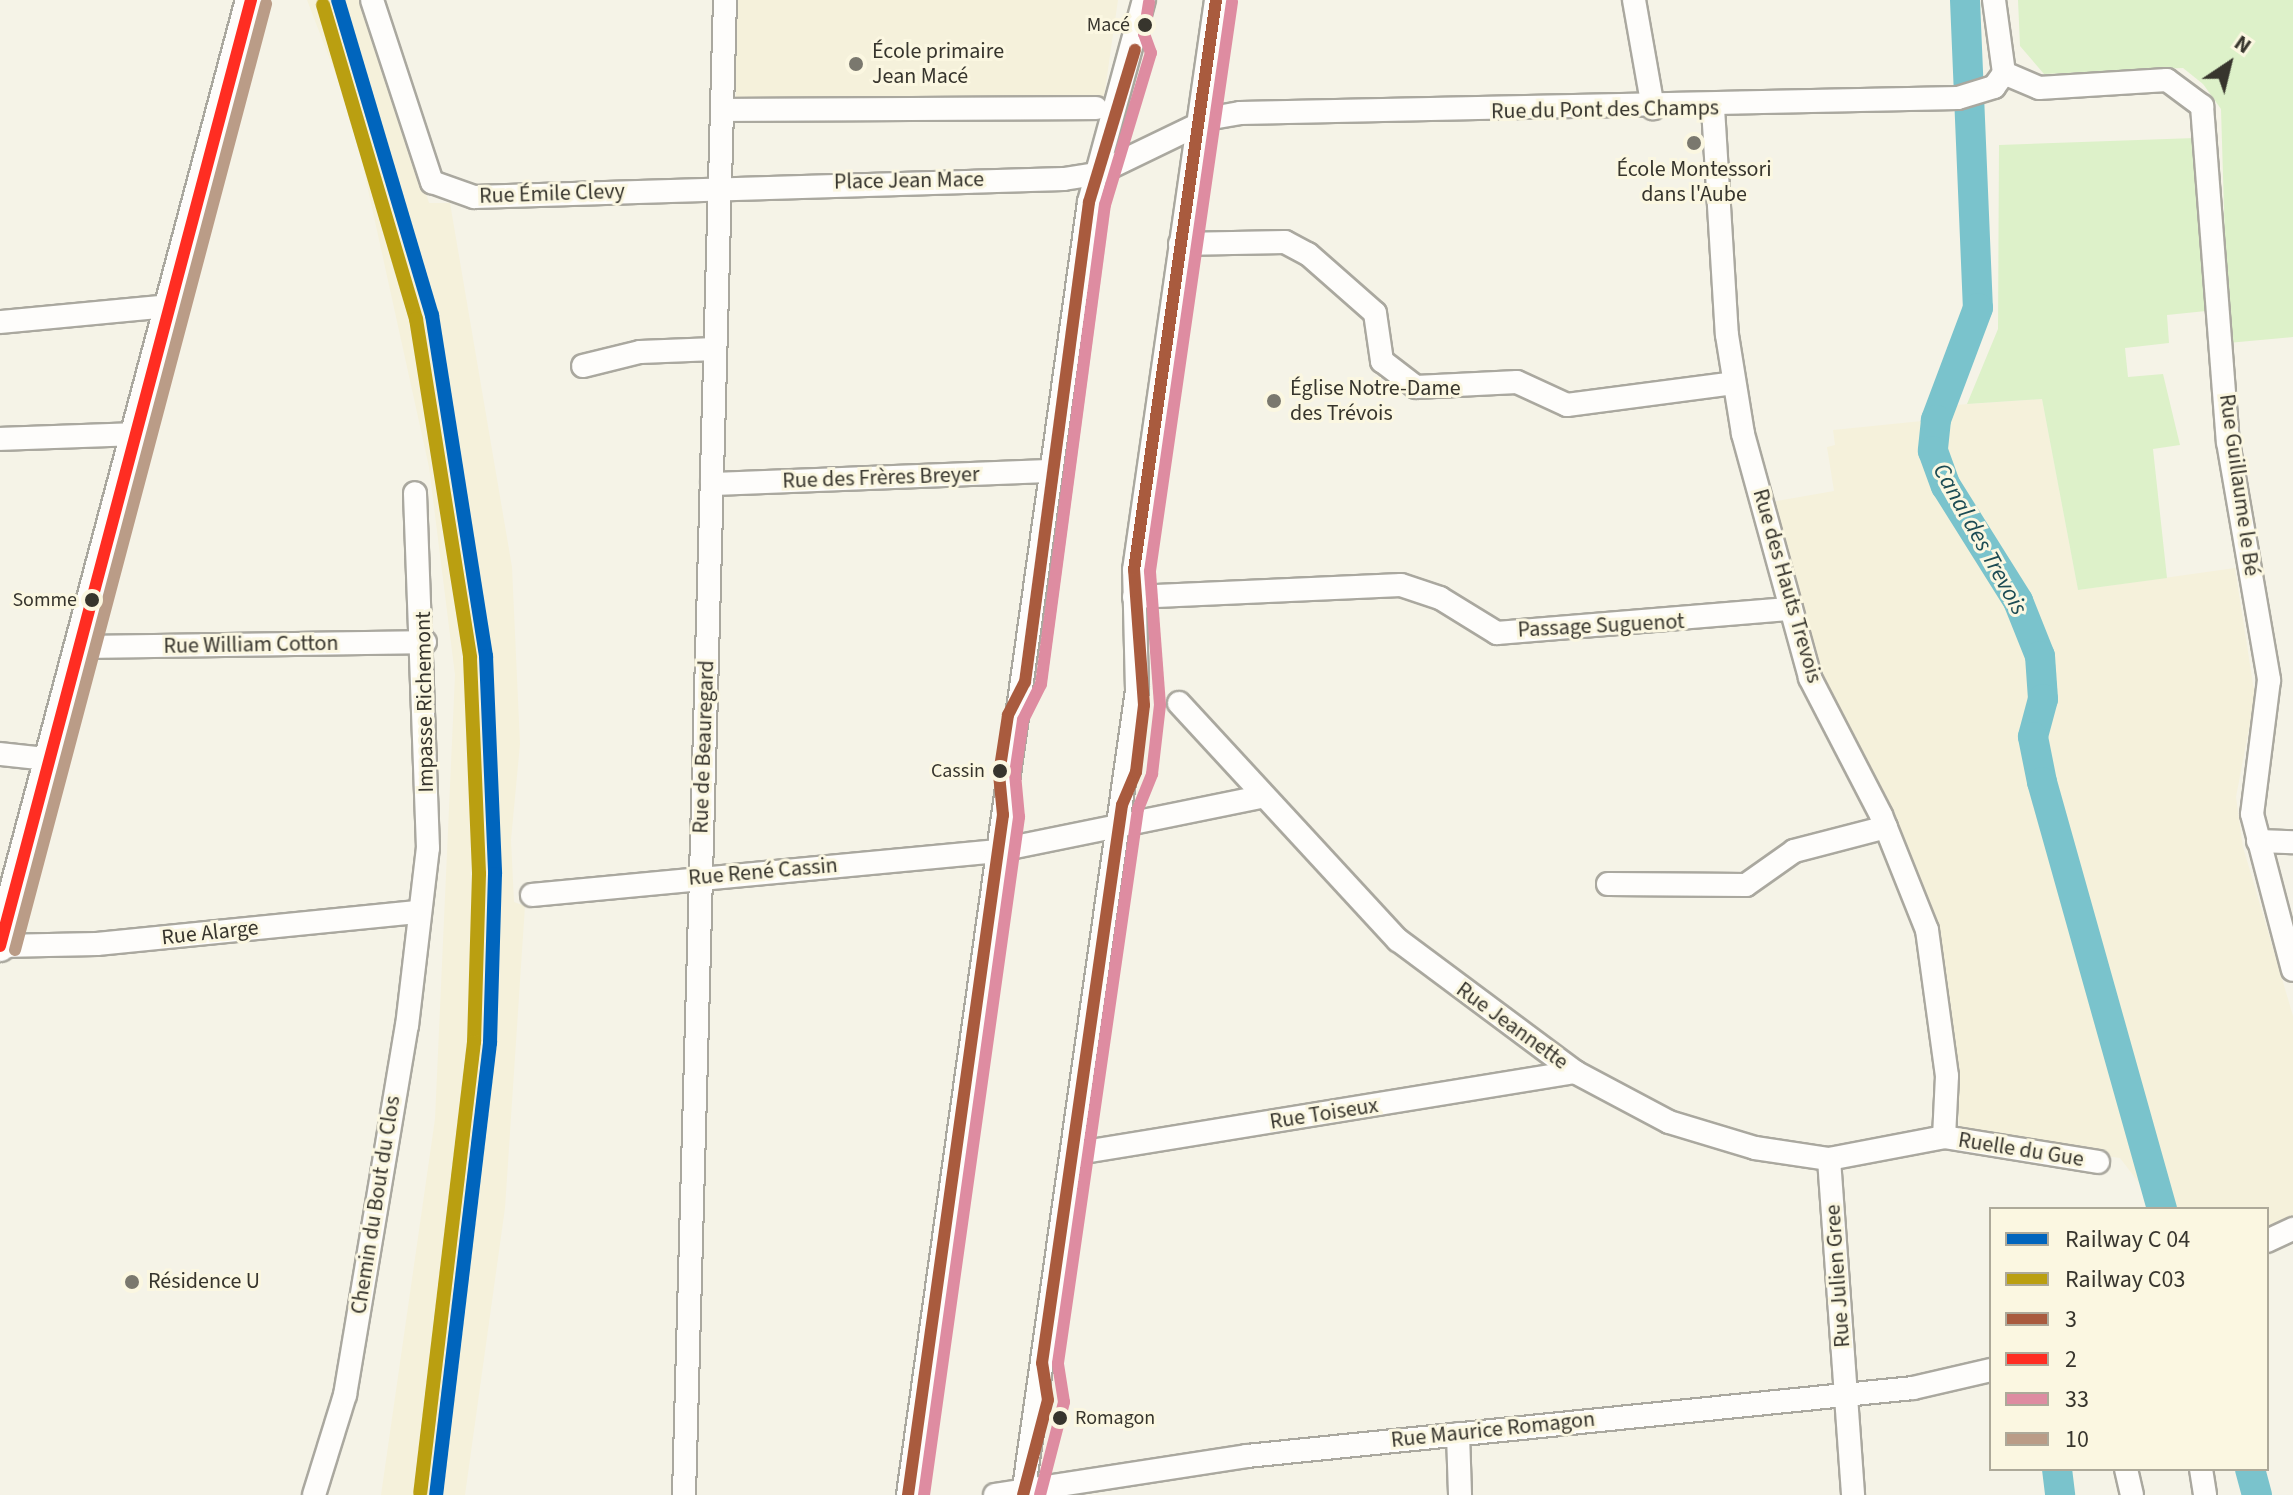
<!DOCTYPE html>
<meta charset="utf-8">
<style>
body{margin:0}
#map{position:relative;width:2293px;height:1495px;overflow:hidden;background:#f5f3e7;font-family:"Source Sans 3",sans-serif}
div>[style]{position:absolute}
.built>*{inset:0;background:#f5f1db}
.green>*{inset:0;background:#ddf1c9}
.river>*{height:30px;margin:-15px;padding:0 15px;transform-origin:15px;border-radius:15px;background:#7ac3cc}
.roads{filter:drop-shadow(2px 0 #aaa89f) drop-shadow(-2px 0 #aaa89f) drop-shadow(0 2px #aaa89f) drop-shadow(0 -2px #aaa89f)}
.minor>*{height:22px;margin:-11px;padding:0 11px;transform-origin:11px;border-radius:11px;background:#fefdfb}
.major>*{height:30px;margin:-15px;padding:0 15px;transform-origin:15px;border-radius:15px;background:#fefdfb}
.bus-1>*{height:12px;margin:-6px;padding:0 6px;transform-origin:6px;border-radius:6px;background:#a95b3e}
.bus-2>*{height:12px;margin:-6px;padding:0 6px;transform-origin:6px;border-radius:6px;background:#ff2d22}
.bus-3>*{height:12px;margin:-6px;padding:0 6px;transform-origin:6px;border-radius:6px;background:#de8ca1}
.bus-4>*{height:12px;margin:-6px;padding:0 6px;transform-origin:6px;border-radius:6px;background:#ba9c87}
.rail-1>*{height:14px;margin:-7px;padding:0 7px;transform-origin:7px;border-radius:7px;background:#0065bd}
.rail-2>*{height:14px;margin:-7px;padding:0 7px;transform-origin:7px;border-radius:7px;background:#ba9f11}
.dots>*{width:22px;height:22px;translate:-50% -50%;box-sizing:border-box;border:4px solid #fbf7e1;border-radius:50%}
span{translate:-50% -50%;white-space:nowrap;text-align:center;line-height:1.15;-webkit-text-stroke:6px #fbf7e1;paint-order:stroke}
.bus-label{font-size:20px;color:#37352d}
.right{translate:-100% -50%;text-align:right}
.left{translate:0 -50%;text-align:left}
.poi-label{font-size:22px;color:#37352d}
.street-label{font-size:22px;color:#37352d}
.water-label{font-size:24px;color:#1d4c54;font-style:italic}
.legend{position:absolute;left:1989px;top:1207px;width:280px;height:264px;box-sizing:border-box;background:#fbf7e1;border:2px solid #ada999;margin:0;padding:10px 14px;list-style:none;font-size:24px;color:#37352d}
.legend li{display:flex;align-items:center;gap:16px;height:40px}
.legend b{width:40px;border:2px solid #ada999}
.north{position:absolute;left:2189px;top:24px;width:80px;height:80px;-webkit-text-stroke:6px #fbf7e1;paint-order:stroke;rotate:35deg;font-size:22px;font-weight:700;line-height:32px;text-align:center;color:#37352d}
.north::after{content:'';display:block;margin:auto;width:28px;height:36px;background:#37352d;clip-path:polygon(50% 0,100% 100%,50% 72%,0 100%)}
</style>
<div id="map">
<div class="built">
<i style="clip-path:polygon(307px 0,365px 0,429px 203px,450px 203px,512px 567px,520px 744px,511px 840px,514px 902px,525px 906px,505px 1208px,465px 1495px,381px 1495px,435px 1119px,455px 675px,429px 467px,352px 117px)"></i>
<i style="clip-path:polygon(735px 0,1118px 0,1104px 97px,736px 102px)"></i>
<i style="clip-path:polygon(2042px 399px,2078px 590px,2235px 568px,2255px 697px,2236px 797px,2243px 847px,2293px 1016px,2293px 1216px,2267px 1226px,2267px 1209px,2159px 1209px,2120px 1158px,1961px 1136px,1940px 953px,1925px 894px,1820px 676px,1771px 502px,1834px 491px,1827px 447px,1835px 445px,1833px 430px,1922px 421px,1955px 405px)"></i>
</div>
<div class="green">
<i style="clip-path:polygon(2018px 0,2293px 0,2293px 337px,2228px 343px,2221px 109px,2203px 84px,2183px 68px,2044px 74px,2020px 46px)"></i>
<i style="clip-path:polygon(2195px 138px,2206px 311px,2167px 315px,2169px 343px,2125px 348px,2128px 377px,2163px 374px,2180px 445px,2153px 449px,2167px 578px,2078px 590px,2042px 399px,1967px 404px,1998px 329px,1999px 145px)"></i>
</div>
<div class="river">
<i style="left:1965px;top:0;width:308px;rotate:87.6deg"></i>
<i style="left:1978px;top:308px;width:120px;rotate:110.6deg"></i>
<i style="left:1936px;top:420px;width:31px;rotate:96deg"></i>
<i style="left:1933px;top:451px;width:37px;rotate:70deg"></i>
<i style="left:1946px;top:486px;width:136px;rotate:57.9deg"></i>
<i style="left:2018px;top:601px;width:59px;rotate:68.2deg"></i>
<i style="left:2040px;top:656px;width:43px;rotate:86deg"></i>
<i style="left:2043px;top:699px;width:39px;rotate:105deg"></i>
<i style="left:2033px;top:737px;width:46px;rotate:78.7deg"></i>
<i style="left:2042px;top:782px;width:444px;rotate:74.3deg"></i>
<i style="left:2057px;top:1469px;width:26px;rotate:83deg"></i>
<i style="left:2250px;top:1469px;width:27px;rotate:75deg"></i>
</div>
<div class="roads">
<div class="minor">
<i style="left:372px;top:0;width:192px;rotate:71.8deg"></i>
<i style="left:432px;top:182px;width:45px;rotate:19.7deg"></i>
<i style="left:474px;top:197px;width:590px;rotate:-1.75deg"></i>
<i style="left:1064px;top:179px;width:32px;rotate:-9deg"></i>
<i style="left:1096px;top:174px;width:129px;rotate:-25.8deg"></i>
<i style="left:1212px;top:118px;width:28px;rotate:-10deg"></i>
<i style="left:1240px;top:113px;width:718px;rotate:-1.2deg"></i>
<i style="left:1958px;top:98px;width:38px;rotate:-17deg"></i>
<i style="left:1994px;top:87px;width:17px;rotate:-54deg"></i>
<i style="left:1634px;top:0;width:110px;rotate:80deg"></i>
<i style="left:1994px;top:0;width:74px;rotate:82.2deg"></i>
<i style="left:2004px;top:73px;width:38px;rotate:23deg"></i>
<i style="left:2039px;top:88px;width:128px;rotate:-3.6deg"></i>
<i style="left:2167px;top:80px;width:44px;rotate:36.6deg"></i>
<i style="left:2202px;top:106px;width:337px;rotate:85.6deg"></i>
<i style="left:2228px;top:442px;width:242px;rotate:80.2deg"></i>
<i style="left:2269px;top:680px;width:135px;rotate:97.2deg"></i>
<i style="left:2252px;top:814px;width:161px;rotate:75.3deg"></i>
<i style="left:1713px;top:108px;width:227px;rotate:86.5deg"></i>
<i style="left:1727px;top:335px;width:100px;rotate:80.8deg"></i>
<i style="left:1743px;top:434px;width:253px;rotate:74.6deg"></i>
<i style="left:1810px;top:678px;width:154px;rotate:62.6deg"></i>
<i style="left:1881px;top:815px;width:124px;rotate:68.2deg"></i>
<i style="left:1927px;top:930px;width:147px;rotate:82.2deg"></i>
<i style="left:1947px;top:1076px;width:61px;rotate:92.8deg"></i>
<i style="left:726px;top:110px;width:370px;rotate:-0.3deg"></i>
<i style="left:1180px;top:244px;width:105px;rotate:-1.1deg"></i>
<i style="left:1285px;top:242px;width:26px;rotate:28deg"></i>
<i style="left:1308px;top:254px;width:89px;rotate:41.4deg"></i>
<i style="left:1375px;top:313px;width:49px;rotate:81.7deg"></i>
<i style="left:1382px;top:361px;width:43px;rotate:37.4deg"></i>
<i style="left:1416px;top:387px;width:101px;rotate:-2.8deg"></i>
<i style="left:1517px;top:382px;width:55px;rotate:24.7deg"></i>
<i style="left:1567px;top:405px;width:168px;rotate:-7.5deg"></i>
<i style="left:0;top:322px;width:171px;rotate:-5.4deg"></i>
<i style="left:583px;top:366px;width:59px;rotate:-13.8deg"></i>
<i style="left:640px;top:352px;width:75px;rotate:-2.3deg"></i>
<i style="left:0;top:439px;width:134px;rotate:-2.1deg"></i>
<i style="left:712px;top:484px;width:338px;rotate:-2.2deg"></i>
<i style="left:1134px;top:597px;width:267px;rotate:-2.6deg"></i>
<i style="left:1401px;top:585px;width:41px;rotate:18.4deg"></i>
<i style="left:1440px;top:598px;width:67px;rotate:31.6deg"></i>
<i style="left:1497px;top:633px;width:295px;rotate:-4.7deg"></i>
<i style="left:77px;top:647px;width:348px;rotate:-0.8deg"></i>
<i style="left:1179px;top:703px;width:323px;rotate:47.3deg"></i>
<i style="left:1398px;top:940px;width:221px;rotate:36.7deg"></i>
<i style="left:1575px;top:1072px;width:106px;rotate:28deg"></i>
<i style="left:1669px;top:1122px;width:90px;rotate:16.8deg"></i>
<i style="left:1755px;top:1148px;width:75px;rotate:8.5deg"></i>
<i style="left:1829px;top:1159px;width:117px;rotate:-10.8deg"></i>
<i style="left:1944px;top:1137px;width:156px;rotate:9.2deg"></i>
<i style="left:0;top:754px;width:46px;rotate:6.2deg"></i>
<i style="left:2258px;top:841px;width:35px;rotate:2deg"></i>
<i style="left:1608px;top:884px;width:138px;rotate:0.4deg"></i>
<i style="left:1746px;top:885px;width:59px;rotate:-35.3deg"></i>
<i style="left:1794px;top:851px;width:95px;rotate:-14.6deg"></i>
<i style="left:532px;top:895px;width:465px;rotate:-5.4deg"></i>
<i style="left:995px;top:851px;width:270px;rotate:-11.5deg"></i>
<i style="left:0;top:946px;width:97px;rotate:-1.2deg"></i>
<i style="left:97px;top:944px;width:324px;rotate:-5.7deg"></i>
<i style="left:1072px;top:1154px;width:510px;rotate:-9.26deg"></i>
<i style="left:1829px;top:1159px;width:337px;rotate:85.9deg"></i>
<i style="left:2267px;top:1241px;width:29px;rotate:-25deg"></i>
<i style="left:1458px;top:1434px;width:61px;rotate:88.1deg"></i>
<i style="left:2126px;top:1469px;width:27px;rotate:77deg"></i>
<i style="left:2201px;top:1469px;width:26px;rotate:81deg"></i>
<i style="left:314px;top:1495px;width:105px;rotate:-72.8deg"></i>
<i style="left:345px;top:1395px;width:374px;rotate:-80.5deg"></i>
<i style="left:407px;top:1026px;width:179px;rotate:-83.3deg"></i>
<i style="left:428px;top:848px;width:355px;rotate:-92.1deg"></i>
<i style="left:684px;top:1495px;width:1496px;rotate:-88.43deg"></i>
<i style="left:908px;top:1495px;width:1306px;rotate:-82.03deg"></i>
<i style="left:1089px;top:202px;width:209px;rotate:-74.8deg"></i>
<i style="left:995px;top:1495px;width:255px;rotate:-8.8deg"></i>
<i style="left:1247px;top:1456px;width:669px;rotate:-5.83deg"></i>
<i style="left:1913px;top:1388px;width:80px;rotate:-13deg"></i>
<i style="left:1023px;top:1495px;width:813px;rotate:-81.94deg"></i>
<i style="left:1137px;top:690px;width:120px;rotate:-91.4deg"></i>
<i style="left:1134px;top:570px;width:576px;rotate:-81.81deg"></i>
</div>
<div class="major">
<i style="left:0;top:946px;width:979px;rotate:-75.14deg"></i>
</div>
</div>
<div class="bus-1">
<i style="left:908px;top:1495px;width:687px;rotate:-82.05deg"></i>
<i style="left:1003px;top:815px;width:41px;rotate:-95.6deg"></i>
<i style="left:999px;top:774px;width:60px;rotate:-81.3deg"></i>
<i style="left:1008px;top:715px;width:37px;rotate:-63deg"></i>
<i style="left:1025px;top:682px;width:484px;rotate:-82.4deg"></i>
<i style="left:1089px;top:202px;width:159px;rotate:-73.2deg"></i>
<i style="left:1023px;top:1495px;width:98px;rotate:-75.3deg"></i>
<i style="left:1048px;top:1400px;width:37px;rotate:-99deg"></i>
<i style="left:1042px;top:1363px;width:564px;rotate:-81.84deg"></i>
<i style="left:1122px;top:805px;width:36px;rotate:-67deg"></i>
<i style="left:1136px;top:772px;width:67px;rotate:-83.2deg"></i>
<i style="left:1144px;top:705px;width:135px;rotate:-94.2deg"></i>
<i style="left:1134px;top:570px;width:576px;rotate:-81.81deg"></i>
</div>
<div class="bus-2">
<i style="left:0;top:946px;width:979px;rotate:-75.14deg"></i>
</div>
<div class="bus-3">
<i style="left:924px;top:1495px;width:685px;rotate:-82.02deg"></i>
<i style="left:1019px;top:817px;width:43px;rotate:-95.3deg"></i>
<i style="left:1015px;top:774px;width:55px;rotate:-81.6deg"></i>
<i style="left:1023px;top:720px;width:40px;rotate:-63.4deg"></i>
<i style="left:1041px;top:684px;width:483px;rotate:-82.4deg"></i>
<i style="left:1105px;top:205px;width:159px;rotate:-73.2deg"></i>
<i style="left:1151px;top:53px;width:20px;rotate:-110deg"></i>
<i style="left:1144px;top:34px;width:32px;rotate:-81deg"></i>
<i style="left:1040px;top:1495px;width:96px;rotate:-75.5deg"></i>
<i style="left:1064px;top:1402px;width:39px;rotate:-99deg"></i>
<i style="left:1058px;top:1363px;width:560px;rotate:-81.78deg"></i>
<i style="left:1138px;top:809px;width:38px;rotate:-68deg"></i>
<i style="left:1152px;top:774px;width:69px;rotate:-83.4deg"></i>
<i style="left:1160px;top:705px;width:134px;rotate:-94.3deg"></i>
<i style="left:1150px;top:571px;width:575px;rotate:-81.8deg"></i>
</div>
<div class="bus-4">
<i style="left:15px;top:950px;width:979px;rotate:-75.14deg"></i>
</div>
<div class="rail-1">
<i style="left:338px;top:0;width:329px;rotate:73.4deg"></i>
<i style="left:432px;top:315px;width:345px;rotate:81deg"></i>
<i style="left:486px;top:656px;width:218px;rotate:87.6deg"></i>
<i style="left:495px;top:874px;width:169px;rotate:91.7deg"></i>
<i style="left:490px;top:1043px;width:455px;rotate:96.8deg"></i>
</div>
<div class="rail-2">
<i style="left:323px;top:5px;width:327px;rotate:73.5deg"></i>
<i style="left:416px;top:319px;width:343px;rotate:80.9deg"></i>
<i style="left:470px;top:658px;width:216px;rotate:87.6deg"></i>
<i style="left:479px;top:874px;width:168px;rotate:91.7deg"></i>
<i style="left:474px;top:1042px;width:454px;rotate:96.8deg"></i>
</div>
<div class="dots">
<i style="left:1145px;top:25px;background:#37352d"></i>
<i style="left:856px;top:64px;background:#7a786e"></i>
<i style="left:1694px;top:143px;background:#7a786e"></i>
<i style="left:1274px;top:401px;background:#7a786e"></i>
<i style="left:92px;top:600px;background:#37352d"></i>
<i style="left:1000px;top:771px;background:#37352d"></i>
<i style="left:132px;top:1282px;background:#7a786e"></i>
<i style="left:1060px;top:1418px;background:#37352d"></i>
</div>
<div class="bus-label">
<span class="right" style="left:1130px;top:25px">Macé</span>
<span class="right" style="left:77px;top:600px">Somme</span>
<span class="right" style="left:985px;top:771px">Cassin</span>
<span class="left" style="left:1075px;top:1418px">Romagon</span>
</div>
<div class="poi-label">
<span class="left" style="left:872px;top:64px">École primaire<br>Jean Macé</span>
<span style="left:1694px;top:182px">École Montessori<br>dans l'Aube</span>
<span class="left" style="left:1290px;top:401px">Église Notre-Dame<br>des Trévois</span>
<span class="left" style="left:148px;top:1282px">Résidence U</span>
</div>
<div class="street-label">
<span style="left:1605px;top:110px;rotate:-1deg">Rue du Pont des Champs</span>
<span style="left:909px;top:181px;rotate:-1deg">Place Jean Mace</span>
<span style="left:552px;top:194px;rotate:-2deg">Rue Émile Clevy</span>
<span style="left:881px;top:478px;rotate:-2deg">Rue des Frères Breyer</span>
<span style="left:2239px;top:485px;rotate:82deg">Rue Guillaume le Bé</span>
<span style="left:1787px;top:586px;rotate:74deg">Rue des Hauts Trevois</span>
<span style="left:1601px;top:626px;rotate:-3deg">Passage Suguenot</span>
<span style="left:251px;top:645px;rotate:-1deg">Rue William Cotton</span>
<span style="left:425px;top:702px;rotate:-91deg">Impasse Richemont</span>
<span style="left:704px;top:747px;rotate:-88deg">Rue de Beauregard</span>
<span style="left:763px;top:872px;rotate:-5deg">Rue René Cassin</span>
<span style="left:210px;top:933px;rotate:-6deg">Rue Alarge</span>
<span style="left:1512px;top:1026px;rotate:36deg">Rue Jeannette</span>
<span style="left:1324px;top:1114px;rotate:-9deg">Rue Toiseux</span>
<span style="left:2021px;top:1150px;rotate:9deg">Ruelle du Gue</span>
<span style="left:376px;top:1205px;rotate:-81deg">Chemin du Bout du Clos</span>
<span style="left:1838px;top:1276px;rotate:-94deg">Rue Julien Gree</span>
<span style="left:1493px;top:1430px;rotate:-6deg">Rue Maurice Romagon</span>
</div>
<div class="water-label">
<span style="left:1980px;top:539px;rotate:61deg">Canal des Trevois</span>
</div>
<ul class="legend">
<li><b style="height:10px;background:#0065bd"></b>Railway C 04</li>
<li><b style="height:10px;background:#ba9f11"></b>Railway C03</li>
<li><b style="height:10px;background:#a95b3e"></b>3</li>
<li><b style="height:10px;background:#ff2d22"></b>2</li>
<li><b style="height:10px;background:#de8ca1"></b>33</li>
<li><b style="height:10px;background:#ba9c87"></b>10</li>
</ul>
<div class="north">N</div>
</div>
